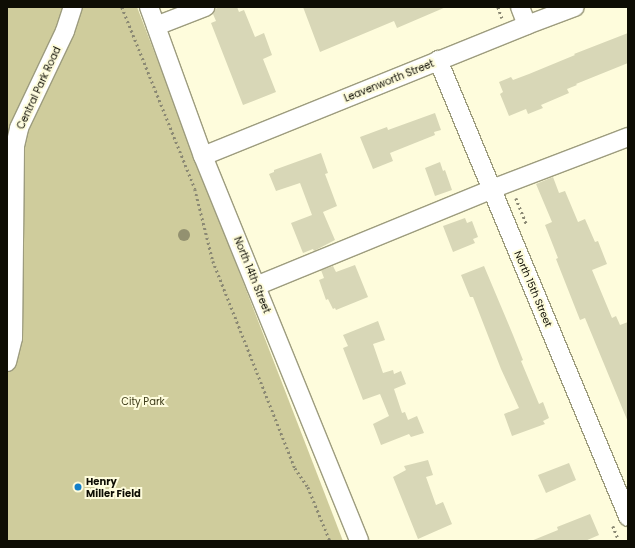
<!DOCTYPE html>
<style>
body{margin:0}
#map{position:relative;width:635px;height:548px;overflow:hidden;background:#fefcdc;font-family:Poppins,sans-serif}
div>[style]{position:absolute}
.green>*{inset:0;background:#cfcc9c}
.building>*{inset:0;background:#d8d7b7}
.path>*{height:2.5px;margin-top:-1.25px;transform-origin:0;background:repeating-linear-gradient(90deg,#8b8974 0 2px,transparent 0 5px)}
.roads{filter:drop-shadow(1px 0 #9d9c7e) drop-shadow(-1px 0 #9d9c7e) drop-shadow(0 1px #9d9c7e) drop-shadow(0 -1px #9d9c7e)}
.minor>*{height:18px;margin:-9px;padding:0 9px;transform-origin:9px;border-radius:9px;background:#fff}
.trees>*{width:12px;height:12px;margin:-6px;border-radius:50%;background:#939170}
.dots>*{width:11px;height:11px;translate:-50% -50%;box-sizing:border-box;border:2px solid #fefcdc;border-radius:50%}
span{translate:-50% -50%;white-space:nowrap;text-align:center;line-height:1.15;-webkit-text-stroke:4px #fefcdc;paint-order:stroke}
.street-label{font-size:10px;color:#0e0d04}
.park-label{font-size:10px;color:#3c3a18}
.poi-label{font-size:10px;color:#0e0d04;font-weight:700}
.left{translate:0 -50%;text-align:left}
.frame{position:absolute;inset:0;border:8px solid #0e0d04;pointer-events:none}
</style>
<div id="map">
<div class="green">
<i style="clip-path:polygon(7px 7px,137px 7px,343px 541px,7px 541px)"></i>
</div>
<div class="building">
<i style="clip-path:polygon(220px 7px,237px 7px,239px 12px,244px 10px,255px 37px,264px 33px,272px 55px,263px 59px,276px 92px,243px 105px,211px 23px,216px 21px,213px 14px,215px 9px)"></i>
<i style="clip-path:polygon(303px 7px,446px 7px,397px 28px,394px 21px,320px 52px)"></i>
<i style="clip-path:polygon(628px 33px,628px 63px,576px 84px,577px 85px,567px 89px,569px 93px,541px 105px,543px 108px,528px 114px,526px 109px,509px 116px,500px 94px,503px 92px,499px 82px,511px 77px,513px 80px,529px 74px,575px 55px,574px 54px)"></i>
<i style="clip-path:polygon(435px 113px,441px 130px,434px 132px,435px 135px,390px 153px,393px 161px,373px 169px,360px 137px,387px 127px,388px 130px)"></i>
<i style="clip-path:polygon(321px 153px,328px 173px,325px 174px,337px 206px,323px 212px,335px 240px,314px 251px,313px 249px,303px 253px,291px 223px,312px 215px,300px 183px,276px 191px,269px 174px,274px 172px,274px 170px)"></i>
<i style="clip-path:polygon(440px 162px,443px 171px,445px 170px,452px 190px,435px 196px,425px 168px)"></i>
<i style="clip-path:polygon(553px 177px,559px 193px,565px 191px,578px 222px,585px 219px,595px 242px,598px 241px,607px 264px,592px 270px,612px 318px,616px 316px,620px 325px,628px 322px,628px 422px,585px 318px,580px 320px,556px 259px,558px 258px,545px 225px,552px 222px,536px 184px)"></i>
<i style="clip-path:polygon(465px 218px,467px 223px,472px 221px,478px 237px,473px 239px,475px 243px,453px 252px,443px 226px)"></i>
<i style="clip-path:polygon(355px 265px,368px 297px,336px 310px,335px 308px,333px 309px,328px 299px,326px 300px,319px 280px,324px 278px,321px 270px,333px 266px,336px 272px)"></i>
<i style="clip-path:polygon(484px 266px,513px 335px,523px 360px,521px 361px,539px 404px,543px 402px,549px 418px,543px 421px,545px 424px,512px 436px,504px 414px,519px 408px,501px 369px,473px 297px,470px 297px,461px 275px)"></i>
<i style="clip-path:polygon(378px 321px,385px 340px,373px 344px,383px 373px,393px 370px,394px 374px,401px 371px,406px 384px,394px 389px,402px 413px,405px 412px,408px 420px,417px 416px,424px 433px,411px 437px,409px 434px,381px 445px,373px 424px,389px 416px,380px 394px,363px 400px,343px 348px,348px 346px,343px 335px)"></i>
<i style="clip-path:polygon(428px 460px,433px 475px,426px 477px,436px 505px,443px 502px,452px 524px,418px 539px,393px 477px,406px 470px,404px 466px)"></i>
<i style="clip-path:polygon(569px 463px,576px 480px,546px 493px,538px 475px)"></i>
<i style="clip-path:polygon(590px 514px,599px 535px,585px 541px,531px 541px,558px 530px,557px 527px)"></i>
</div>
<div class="path">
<i style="left:122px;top:7px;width:196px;rotate:68.1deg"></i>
<i style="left:195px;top:189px;width:74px;rotate:76deg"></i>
<i style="left:213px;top:261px;width:223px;rotate:68.4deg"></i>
<i style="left:295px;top:468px;width:23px;rotate:56deg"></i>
<i style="left:308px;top:487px;width:58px;rotate:67.8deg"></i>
<i style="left:498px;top:7px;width:12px;rotate:70deg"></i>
<i style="left:516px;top:198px;width:29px;rotate:68deg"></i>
<i style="left:613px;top:526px;width:16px;rotate:68deg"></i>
</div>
<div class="roads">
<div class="minor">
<i style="left:149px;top:7px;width:158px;rotate:70.1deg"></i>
<i style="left:203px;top:156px;width:415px;rotate:67.9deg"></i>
<i style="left:520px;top:7px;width:19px;rotate:69deg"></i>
<i style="left:156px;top:26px;width:53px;rotate:-21.2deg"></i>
<i style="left:438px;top:60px;width:495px;rotate:67.4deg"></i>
<i style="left:203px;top:156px;width:349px;rotate:-22deg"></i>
<i style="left:527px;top:25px;width:51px;rotate:-20.6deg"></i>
<i style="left:256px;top:286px;width:255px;rotate:-22.3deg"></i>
<i style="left:492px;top:189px;width:146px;rotate:-20.9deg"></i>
<i style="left:7px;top:362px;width:25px;rotate:-76deg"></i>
<i style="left:13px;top:338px;width:192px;rotate:-89.4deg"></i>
<i style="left:15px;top:146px;width:18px;rotate:-77deg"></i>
<i style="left:19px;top:128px;width:107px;rotate:-64.6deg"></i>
<i style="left:65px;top:31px;width:25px;rotate:-72deg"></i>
</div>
</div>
<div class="trees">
<i style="left:184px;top:235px"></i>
</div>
<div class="dots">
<i style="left:78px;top:487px;background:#127fc9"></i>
</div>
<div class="street-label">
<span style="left:389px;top:81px;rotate:-22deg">Leavenworth Street</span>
<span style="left:39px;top:88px;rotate:-65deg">Central Park Road</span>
<span style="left:252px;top:275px;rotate:68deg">North 14th Street</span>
<span style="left:533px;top:289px;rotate:67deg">North 15th Street</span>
</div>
<div class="park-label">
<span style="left:143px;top:402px">City Park</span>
</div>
<div class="poi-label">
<span class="left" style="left:86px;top:487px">Henry<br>Miller Field</span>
</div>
<div class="frame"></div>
</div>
